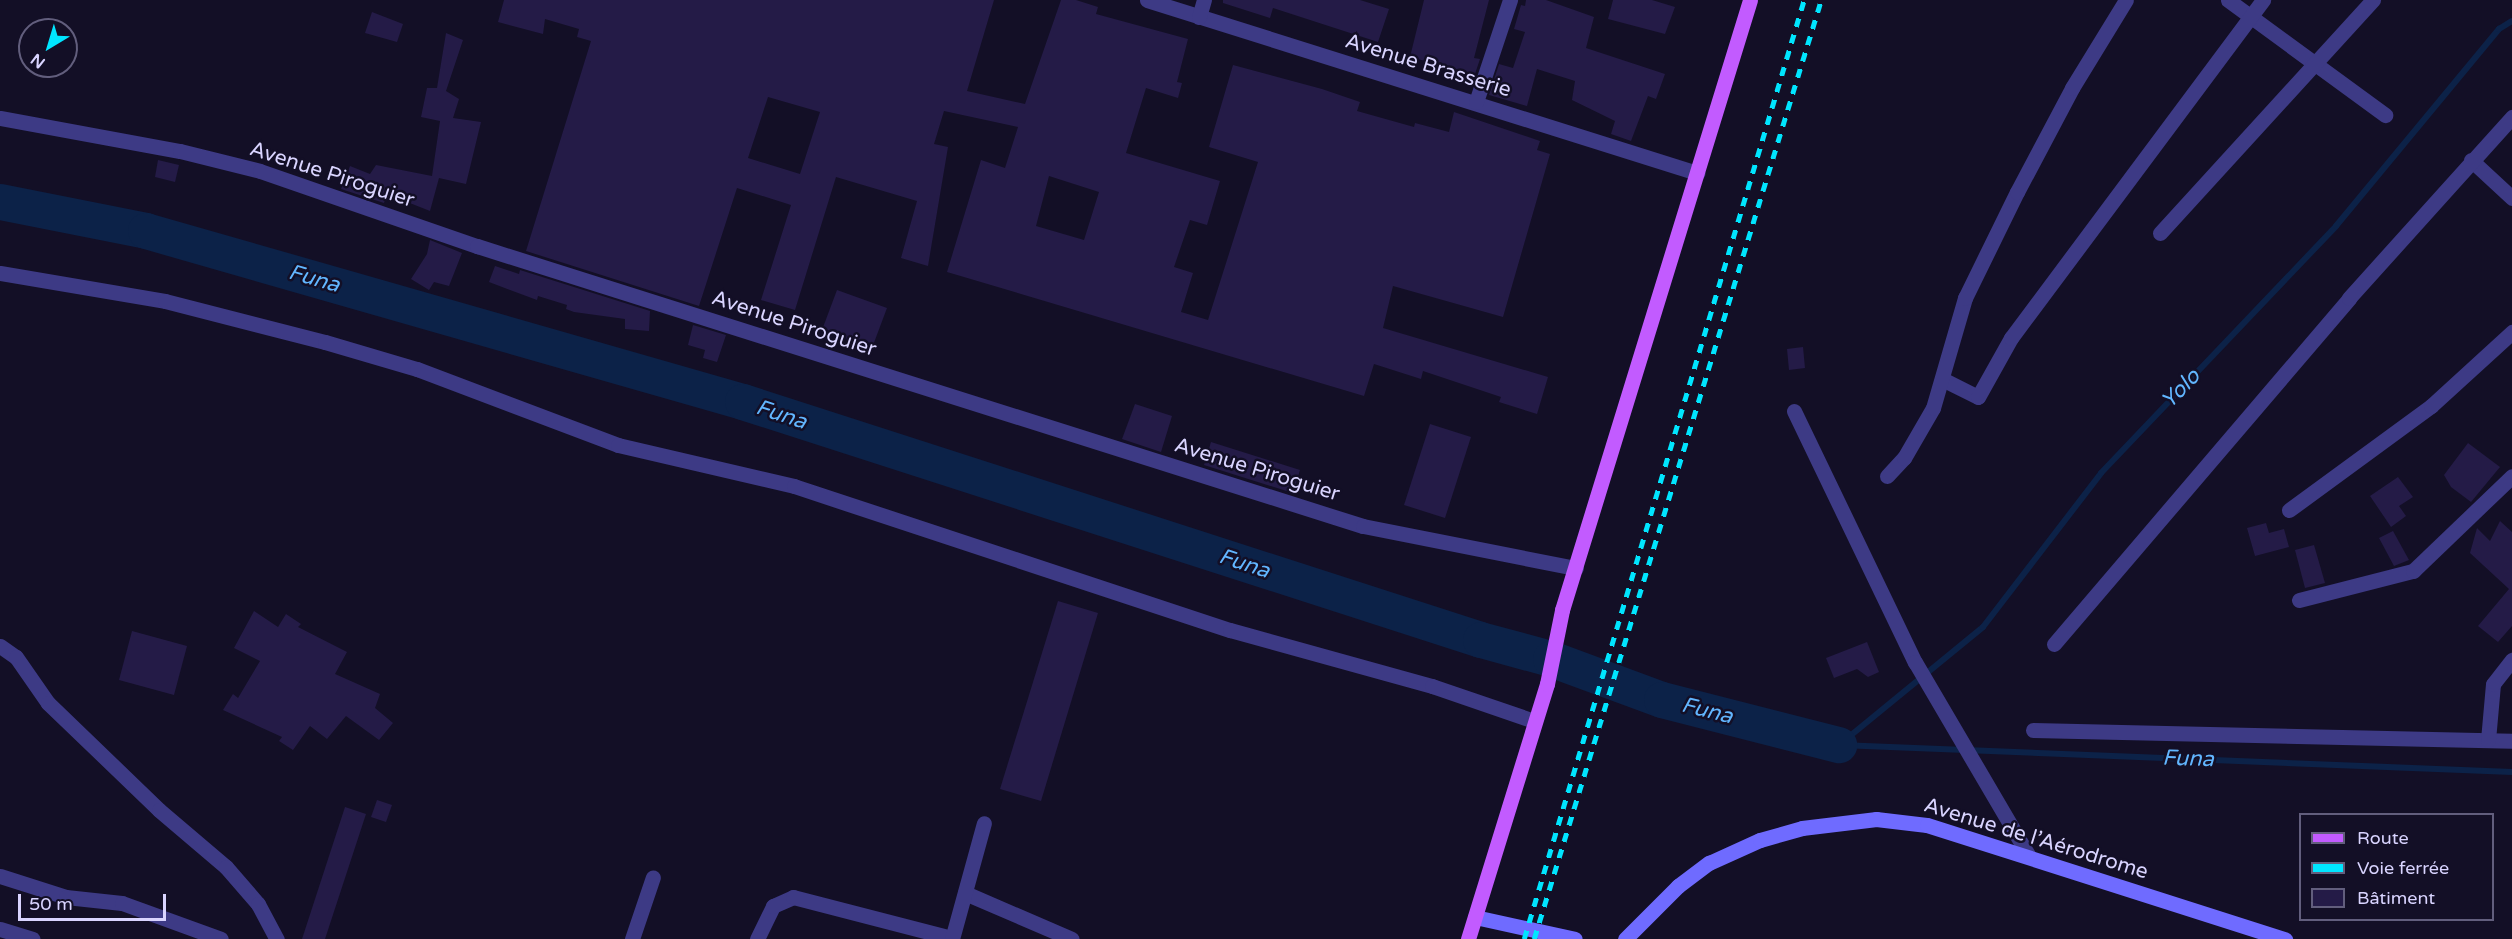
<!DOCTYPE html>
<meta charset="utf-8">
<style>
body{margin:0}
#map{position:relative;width:2512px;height:939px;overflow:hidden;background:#130f26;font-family:"Varela Round",sans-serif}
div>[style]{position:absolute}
.stream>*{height:6px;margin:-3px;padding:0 3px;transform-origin:3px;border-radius:3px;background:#0c2248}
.river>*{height:36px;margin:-18px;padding:0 18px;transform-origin:18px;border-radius:18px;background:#0c2248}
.building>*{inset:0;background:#241b47}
.minor>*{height:15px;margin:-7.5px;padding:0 7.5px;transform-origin:7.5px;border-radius:7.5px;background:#3d3a85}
.secondary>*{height:15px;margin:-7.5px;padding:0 7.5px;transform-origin:7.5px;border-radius:7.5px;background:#6f6bff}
.primary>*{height:15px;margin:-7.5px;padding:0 7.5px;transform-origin:7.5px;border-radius:7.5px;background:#c25bff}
.rail>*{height:4.5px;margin-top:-2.25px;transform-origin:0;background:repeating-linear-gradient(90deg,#00e5ff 0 9px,transparent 0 17px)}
span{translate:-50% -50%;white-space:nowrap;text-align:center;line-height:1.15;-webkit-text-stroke:5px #130f26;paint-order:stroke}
.street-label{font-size:21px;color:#d9d4ff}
.water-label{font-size:22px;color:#62b6ff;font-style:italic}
.legend{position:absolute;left:2299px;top:813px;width:195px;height:108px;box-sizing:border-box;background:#130f26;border:2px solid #625e7d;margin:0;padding:8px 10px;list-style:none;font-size:18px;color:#d9d4ff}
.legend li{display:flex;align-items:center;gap:12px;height:30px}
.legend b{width:30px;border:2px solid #625e7d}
.north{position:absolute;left:18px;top:18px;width:60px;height:60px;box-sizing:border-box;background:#130f26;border:2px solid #625e7d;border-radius:50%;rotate:218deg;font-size:16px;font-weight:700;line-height:24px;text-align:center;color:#d9d4ff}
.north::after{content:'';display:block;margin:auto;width:21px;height:27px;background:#00e5ff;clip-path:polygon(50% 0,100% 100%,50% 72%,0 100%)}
.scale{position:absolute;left:18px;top:894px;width:148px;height:27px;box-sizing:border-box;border:3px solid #d9d4ff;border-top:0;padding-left:8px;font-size:18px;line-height:21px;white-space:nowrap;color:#d9d4ff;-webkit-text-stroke:4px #130f26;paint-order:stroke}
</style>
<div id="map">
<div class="stream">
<i style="left:1839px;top:745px;width:186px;rotate:-39.3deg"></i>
<i style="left:1983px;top:627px;width:194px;rotate:-52.5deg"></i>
<i style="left:2101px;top:473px;width:341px;rotate:-46.4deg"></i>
<i style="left:2336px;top:226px;width:256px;rotate:-50.4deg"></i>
<i style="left:2499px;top:29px;width:15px;rotate:-32deg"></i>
<i style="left:1840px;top:745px;width:673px;rotate:2.3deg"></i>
</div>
<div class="river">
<i style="left:0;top:202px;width:149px;rotate:11.2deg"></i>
<i style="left:146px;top:231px;width:621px;rotate:15.98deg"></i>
<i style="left:743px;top:402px;width:775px;rotate:17.87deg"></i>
<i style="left:1481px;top:640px;width:73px;rotate:15.2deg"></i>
<i style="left:1551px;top:659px;width:118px;rotate:20.3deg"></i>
<i style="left:1662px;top:700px;width:183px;rotate:14.3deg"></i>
</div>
<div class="building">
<i style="clip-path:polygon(evenodd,504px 0,994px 0,967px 91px,1025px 104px,1061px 0,1076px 0,1098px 7px,1096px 14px,1188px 39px,1177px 82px,1182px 83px,1178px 98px,1146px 88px,1126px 153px,1220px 181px,1207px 225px,1190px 220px,1174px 267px,1193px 273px,1181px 312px,1208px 320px,1258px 162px,1209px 147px,1233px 65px,1322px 89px,1360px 102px,1357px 111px,1414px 127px,1415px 123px,1449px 132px,1454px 112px,1540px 141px,1537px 150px,1550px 154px,1503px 317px,1393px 286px,1383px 328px,1548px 377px,1537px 414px,1499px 402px,1501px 397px,1423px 371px,1421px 379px,1374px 364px,1364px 396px,947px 272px,981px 160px,1005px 168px,1018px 127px,944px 111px,934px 144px,948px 147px,928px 266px,901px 258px,917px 201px,836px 177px,795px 310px,761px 300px,791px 205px,737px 188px,699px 306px,526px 251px,591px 41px,577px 37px,579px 29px,545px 19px,543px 34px,498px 22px,504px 0,768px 97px,820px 112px,800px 174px,748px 158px,768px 97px,504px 0,1049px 176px,1099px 192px,1084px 240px,1036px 226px,1049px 176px)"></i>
<i style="clip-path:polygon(1223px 0,1360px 0,1389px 9px,1378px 42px,1273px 8px,1270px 18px,1223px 3px)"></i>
<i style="clip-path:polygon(1424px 0,1489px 0,1474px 58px,1480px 59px,1475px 74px,1410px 57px)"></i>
<i style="clip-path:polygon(1526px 0,1546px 0,1594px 17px,1586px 48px,1665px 74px,1656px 99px,1648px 96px,1631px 141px,1611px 134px,1615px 121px,1572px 100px,1575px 81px,1537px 69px,1527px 106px,1489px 95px,1499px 64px,1513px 68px,1525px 32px,1514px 29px,1521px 5px,1525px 6px)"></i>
<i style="clip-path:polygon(1613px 0,1652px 0,1675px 7px,1665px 34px,1608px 19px)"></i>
<i style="clip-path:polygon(372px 12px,403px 24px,397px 42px,365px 33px)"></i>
<i style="clip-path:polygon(446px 33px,463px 40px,446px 91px,459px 99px,453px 118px,481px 122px,466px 184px,439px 178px,430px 211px,387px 194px,384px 203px,341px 189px,350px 166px,370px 174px,376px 165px,432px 176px,440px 121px,421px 117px,427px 88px,437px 88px)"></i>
<i style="clip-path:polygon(158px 160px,179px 165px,175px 182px,155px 177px)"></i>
<i style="clip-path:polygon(430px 240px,462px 253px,449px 286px,434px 282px,429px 290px,411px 279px,427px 254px)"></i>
<i style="clip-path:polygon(495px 266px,519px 274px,520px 270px,650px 311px,649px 331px,625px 329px,625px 319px,574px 312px,566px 309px,567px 305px,538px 296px,537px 300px,489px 282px)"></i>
<i style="clip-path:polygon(837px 290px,887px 308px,872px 348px,822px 330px)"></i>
<i style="clip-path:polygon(693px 325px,726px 335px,717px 362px,703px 358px,705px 350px,688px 345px)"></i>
<i style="clip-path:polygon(1803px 347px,1805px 368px,1789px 370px,1787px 349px)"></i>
<i style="clip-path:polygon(1135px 404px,1172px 416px,1161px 452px,1122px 439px)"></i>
<i style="clip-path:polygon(1430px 424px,1471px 437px,1445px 518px,1404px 505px)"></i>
<i style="clip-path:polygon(1211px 442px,1300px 470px,1293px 493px,1204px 465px)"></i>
<i style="clip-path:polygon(2468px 443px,2500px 467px,2471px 502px,2451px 487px,2444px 475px)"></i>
<i style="clip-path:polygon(2398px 477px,2413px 497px,2399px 506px,2406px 516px,2391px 527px,2370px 496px)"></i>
<i style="clip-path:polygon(2500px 521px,2512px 532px,2512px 626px,2498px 642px,2478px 626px,2509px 589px,2470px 553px,2477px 528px,2490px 541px)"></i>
<i style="clip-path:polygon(2266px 523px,2269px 533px,2284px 529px,2289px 547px,2255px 556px,2247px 528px)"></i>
<i style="clip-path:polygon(2393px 531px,2409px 560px,2394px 566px,2379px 538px)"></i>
<i style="clip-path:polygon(2314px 545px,2325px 583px,2305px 588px,2295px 550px)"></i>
<i style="clip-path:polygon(1058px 601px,1098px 613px,1041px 801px,1000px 789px)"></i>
<i style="clip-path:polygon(254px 611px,278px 627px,286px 614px,301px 624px,298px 627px,347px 652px,335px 674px,380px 694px,375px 708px,393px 723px,379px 740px,346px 716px,327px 739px,310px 726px,293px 750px,279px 741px,282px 737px,223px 710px,233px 694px,238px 698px,260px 661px,234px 648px)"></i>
<i style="clip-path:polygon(132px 631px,187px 646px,174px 695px,119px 680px)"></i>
<i style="clip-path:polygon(1867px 642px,1879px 672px,1868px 677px,1857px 669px,1834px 678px,1826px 658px)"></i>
<i style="clip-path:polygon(377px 800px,392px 805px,386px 822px,371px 817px)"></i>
<i style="clip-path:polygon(345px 807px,366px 814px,325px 939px,302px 939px)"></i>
</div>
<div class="minor">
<i style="left:1147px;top:0;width:577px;rotate:17.46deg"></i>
<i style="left:2228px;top:0;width:195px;rotate:36.2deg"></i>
<i style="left:1199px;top:17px;width:18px;rotate:-74deg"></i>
<i style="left:1476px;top:102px;width:108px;rotate:-71.6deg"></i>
<i style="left:0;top:118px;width:183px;rotate:10.4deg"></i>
<i style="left:180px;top:151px;width:82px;rotate:14deg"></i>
<i style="left:260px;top:171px;width:230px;rotate:19.1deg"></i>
<i style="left:477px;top:246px;width:929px;rotate:17.54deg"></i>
<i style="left:1363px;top:526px;width:217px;rotate:11.2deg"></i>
<i style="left:2471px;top:160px;width:56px;rotate:42.8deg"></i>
<i style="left:2160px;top:233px;width:316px;rotate:-47.6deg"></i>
<i style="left:0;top:273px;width:167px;rotate:9.6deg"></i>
<i style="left:165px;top:301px;width:165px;rotate:14.4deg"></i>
<i style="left:325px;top:342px;width:96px;rotate:16.4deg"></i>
<i style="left:417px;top:369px;width:215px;rotate:20.7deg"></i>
<i style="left:618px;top:445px;width:181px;rotate:13.1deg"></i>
<i style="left:794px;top:486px;width:459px;rotate:18.3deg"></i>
<i style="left:1230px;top:630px;width:210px;rotate:15.5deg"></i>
<i style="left:1432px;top:686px;width:108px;rotate:18.9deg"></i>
<i style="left:1942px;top:379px;width:40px;rotate:26.6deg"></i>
<i style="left:1978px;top:397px;width:68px;rotate:-60.8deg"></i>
<i style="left:2011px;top:338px;width:422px;rotate:-53.3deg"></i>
<i style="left:1794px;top:411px;width:279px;rotate:64.3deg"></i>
<i style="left:1915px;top:662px;width:225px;rotate:59.6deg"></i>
<i style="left:1887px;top:476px;width:25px;rotate:-47deg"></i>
<i style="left:1904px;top:458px;width:58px;rotate:-59.9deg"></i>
<i style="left:1933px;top:408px;width:115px;rotate:-73.8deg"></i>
<i style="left:1965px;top:298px;width:118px;rotate:-63.9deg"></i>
<i style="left:2017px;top:192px;width:118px;rotate:-62.1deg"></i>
<i style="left:2072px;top:88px;width:103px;rotate:-58.5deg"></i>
<i style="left:2289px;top:510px;width:176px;rotate:-36.2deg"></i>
<i style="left:2431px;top:406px;width:110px;rotate:-42.4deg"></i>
<i style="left:2299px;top:600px;width:118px;rotate:-14.3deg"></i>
<i style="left:2413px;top:571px;width:137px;rotate:-43.8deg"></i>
<i style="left:2054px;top:644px;width:455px;rotate:-49.5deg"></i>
<i style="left:2349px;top:298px;width:244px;rotate:-48deg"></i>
<i style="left:0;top:646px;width:19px;rotate:35deg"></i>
<i style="left:16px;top:657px;width:56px;rotate:55.2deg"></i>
<i style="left:48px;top:703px;width:154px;rotate:43.9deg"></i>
<i style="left:159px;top:810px;width:88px;rotate:40.4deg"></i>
<i style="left:226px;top:867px;width:49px;rotate:49.1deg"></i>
<i style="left:258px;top:904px;width:40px;rotate:62deg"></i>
<i style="left:2033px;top:730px;width:479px;rotate:1.3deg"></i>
<i style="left:2488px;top:740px;width:56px;rotate:-84.9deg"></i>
<i style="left:2493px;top:684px;width:31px;rotate:-52deg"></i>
<i style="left:0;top:876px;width:69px;rotate:17.7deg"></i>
<i style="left:66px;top:897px;width:56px;rotate:6.1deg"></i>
<i style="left:122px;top:903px;width:105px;rotate:20deg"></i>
<i style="left:965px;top:893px;width:116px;rotate:23.3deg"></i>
<i style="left:0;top:929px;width:34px;rotate:17deg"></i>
<i style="left:632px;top:939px;width:65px;rotate:-71.3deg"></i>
<i style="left:757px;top:939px;width:37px;rotate:-64deg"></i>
<i style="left:773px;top:906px;width:22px;rotate:-24deg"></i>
<i style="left:793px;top:897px;width:164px;rotate:14.5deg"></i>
<i style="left:952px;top:939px;width:120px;rotate:-74.6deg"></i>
</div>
<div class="secondary">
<i style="left:1475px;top:917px;width:102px;rotate:12.4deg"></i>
<i style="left:1625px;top:939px;width:75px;rotate:-45deg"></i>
<i style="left:1678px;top:886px;width:39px;rotate:-37deg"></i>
<i style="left:1709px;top:863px;width:56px;rotate:-24.3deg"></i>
<i style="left:1760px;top:840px;width:44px;rotate:-15.9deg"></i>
<i style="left:1802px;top:828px;width:75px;rotate:-6.9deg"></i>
<i style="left:1876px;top:819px;width:51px;rotate:6.7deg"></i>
<i style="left:1927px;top:825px;width:376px;rotate:17.7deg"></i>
</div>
<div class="primary">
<i style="left:1468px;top:939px;width:267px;rotate:-72.8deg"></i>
<i style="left:1547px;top:684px;width:76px;rotate:-78.5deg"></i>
<i style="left:1562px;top:610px;width:638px;rotate:-72.87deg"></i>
</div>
<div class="rail">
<i style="left:1524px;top:939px;width:980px;rotate:-73.4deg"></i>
<i style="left:1534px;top:939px;width:982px;rotate:-73deg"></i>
</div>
<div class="street-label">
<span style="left:1428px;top:66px;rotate:17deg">Avenue Brasserie</span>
<span style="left:332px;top:175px;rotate:18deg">Avenue Piroguier</span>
<span style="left:794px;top:324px;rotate:18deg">Avenue Piroguier</span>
<span style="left:1257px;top:470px;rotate:17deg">Avenue Piroguier</span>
<span style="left:2036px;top:839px;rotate:17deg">Avenue de l’Aérodrome</span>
</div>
<div class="water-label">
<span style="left:314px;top:279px;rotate:16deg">Funa</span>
<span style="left:2181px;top:389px;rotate:-46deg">Yolo</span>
<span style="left:781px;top:415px;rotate:18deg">Funa</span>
<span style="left:1244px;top:564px;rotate:18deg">Funa</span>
<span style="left:1707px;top:711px;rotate:14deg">Funa</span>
<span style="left:2188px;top:759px;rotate:2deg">Funa</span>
</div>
<ul class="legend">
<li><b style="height:8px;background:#c25bff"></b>Route</li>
<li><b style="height:8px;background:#00e5ff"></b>Voie ferrée</li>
<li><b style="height:16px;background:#241b47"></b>Bâtiment</li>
</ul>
<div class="north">N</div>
<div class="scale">50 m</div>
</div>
